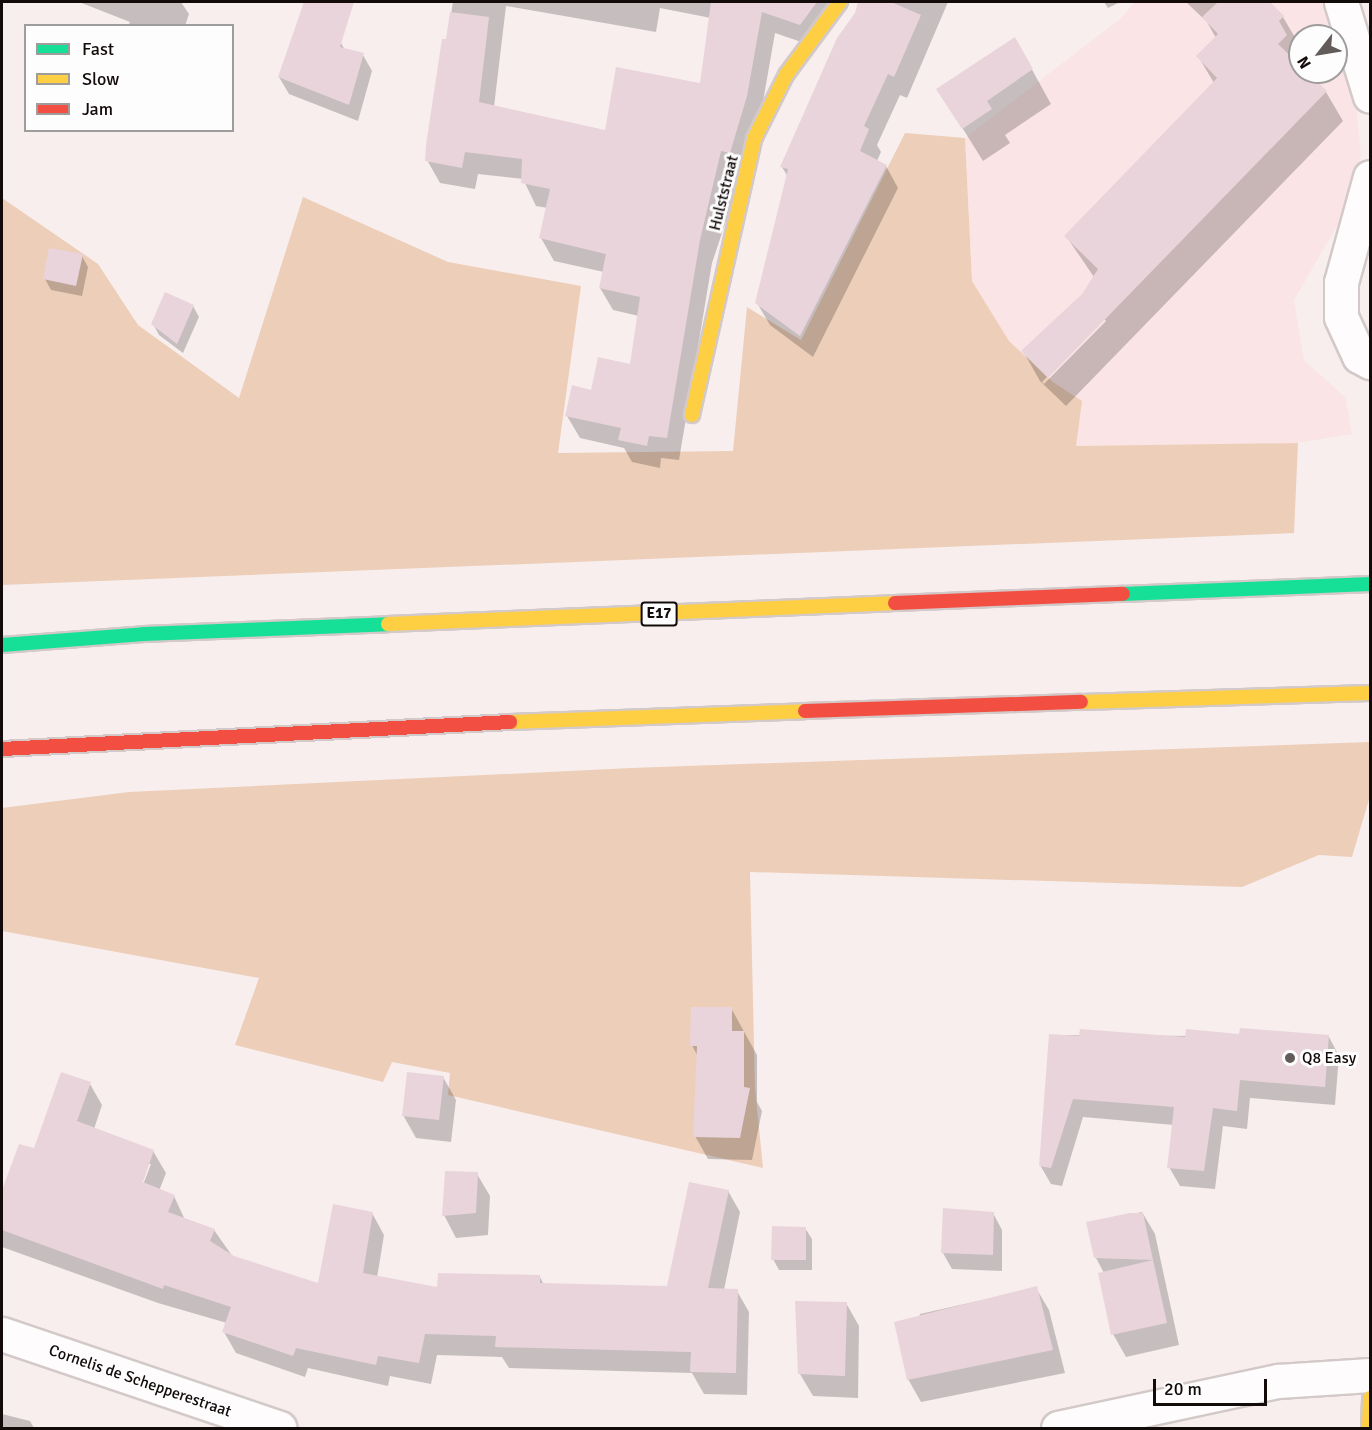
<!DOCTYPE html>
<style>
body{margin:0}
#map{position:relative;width:1372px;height:1430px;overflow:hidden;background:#f8eeee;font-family:Signika,sans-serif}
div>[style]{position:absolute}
.built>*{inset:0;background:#fae4e5}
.green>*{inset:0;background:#edceb8}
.shadow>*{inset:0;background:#0003}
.building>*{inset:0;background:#ead4dc}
.roads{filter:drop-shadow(2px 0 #d3c9c9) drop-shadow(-2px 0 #d3c9c9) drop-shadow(0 2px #d3c9c9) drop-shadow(0 -2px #d3c9c9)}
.street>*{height:33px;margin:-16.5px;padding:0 16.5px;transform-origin:16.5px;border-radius:16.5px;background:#fefcfc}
.fast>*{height:14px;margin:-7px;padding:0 7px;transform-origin:7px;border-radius:7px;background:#16e098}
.slow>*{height:14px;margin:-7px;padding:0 7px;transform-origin:7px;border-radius:7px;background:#ffcf43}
.jam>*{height:14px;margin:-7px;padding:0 7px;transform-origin:7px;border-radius:7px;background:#f24e42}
.dots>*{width:16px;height:16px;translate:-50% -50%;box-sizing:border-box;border:3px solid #fdfdfd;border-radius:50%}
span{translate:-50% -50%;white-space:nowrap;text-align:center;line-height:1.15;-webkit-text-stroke:6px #fdfdfd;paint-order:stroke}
.shield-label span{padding:2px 4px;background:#fdfdfd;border:2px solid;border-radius:4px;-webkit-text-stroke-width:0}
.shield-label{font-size:15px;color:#130a0a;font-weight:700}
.street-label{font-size:16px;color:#130a0a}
.poi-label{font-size:16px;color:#130a0a}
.left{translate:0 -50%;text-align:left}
.frame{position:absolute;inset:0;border:3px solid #130a0a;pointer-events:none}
.legend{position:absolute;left:24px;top:24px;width:210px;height:108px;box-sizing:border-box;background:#fdfdfd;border:2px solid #9f9c9c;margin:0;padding:8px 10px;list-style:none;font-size:18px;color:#130a0a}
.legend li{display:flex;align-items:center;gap:12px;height:30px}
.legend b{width:30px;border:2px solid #9f9c9c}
.north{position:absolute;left:1288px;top:24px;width:60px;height:60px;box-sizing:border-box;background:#fdfdfd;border:2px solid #9f9c9c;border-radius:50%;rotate:239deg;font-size:16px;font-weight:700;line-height:24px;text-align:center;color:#130a0a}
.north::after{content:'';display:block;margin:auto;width:21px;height:27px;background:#635a5a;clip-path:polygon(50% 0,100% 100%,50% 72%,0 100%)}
.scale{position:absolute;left:1153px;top:1379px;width:114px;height:27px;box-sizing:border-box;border:3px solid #130a0a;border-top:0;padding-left:8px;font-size:18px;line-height:21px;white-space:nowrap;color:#130a0a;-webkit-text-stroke:4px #fdfdfd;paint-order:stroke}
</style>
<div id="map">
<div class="built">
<i style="clip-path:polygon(1135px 2px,1324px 2px,1335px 36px,1300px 36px,1300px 72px,1336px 72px,1336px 38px,1356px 104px,1361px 155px,1348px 207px,1294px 300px,1304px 360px,1346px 398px,1352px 434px,1297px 443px,1075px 446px,1082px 401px,1053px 382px,1009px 341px,972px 281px,965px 138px,1120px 19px)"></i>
</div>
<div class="green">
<i style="clip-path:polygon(905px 133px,965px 138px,972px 281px,1009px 341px,1053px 382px,1082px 401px,1076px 446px,1298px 443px,1294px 533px,2px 585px,2px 198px,98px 264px,138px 325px,239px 398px,303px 197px,448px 262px,581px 286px,558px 453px,733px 451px,747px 307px,801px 340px)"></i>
<i style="clip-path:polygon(1370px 742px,1370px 796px,1352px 857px,1319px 855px,1242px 887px,750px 872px,755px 1088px,763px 1168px,448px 1095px,450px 1073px,392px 1062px,383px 1082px,235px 1045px,259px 978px,2px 931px,2px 808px,129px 792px,631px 768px)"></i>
</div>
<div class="shadow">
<i style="clip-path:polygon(79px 2px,181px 2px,189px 14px,185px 26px,128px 26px,130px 22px)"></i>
<i style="clip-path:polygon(evenodd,453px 2px,841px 2px,813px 46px,775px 33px,760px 119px,712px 263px,679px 460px,661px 458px,660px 468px,632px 462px,624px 448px,580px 438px,567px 416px,592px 392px,631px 366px,639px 316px,613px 310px,600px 288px,604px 272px,554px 261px,541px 238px,548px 208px,536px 206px,523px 179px,478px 174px,475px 189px,440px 183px,427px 160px,453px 2px,506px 6px,656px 32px,660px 8px,711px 18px,702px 85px,606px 132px,494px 107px,506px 6px)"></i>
<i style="clip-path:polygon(858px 2px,948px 2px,907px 98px,900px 95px,877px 145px,881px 152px,877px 161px,886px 166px,898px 188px,813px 357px,770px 325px,757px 303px,788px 177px,782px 167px,857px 13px)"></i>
<i style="clip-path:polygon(1104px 2px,1120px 2px,1108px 8px)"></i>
<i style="clip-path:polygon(evenodd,1186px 2px,1268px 2px,1283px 17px,1300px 46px,1295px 52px,1300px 72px,1305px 72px,1326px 92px,1343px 121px,1066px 406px,1040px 381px,1023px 351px,1083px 295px,1094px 277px,1066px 236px,1214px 83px,1198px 56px,1216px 38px,1207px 22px,1186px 2px,1104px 319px,1106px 321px,1044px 384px,1042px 382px,1104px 319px)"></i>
<i style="clip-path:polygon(1015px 39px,1051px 104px,1005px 135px,1010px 143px,983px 161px,938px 89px)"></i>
<i style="clip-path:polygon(341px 43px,345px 50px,363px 55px,372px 71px,358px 121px,289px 94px,279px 77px)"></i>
<i style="clip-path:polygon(82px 256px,88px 267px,82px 296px,51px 290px,45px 279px)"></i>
<i style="clip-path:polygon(193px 306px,199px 317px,183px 353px,159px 335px,153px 324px)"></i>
<i style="clip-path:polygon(731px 1008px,757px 1055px,757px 1102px,762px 1111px,752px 1160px,708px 1159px,695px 1136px,698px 1057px,692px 1045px)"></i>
<i style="clip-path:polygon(1050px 1035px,1329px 1037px,1339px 1056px,1335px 1105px,1250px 1098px,1247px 1129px,1223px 1126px,1215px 1189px,1180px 1186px,1169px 1167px,1174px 1125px,1083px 1117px,1062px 1186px,1051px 1184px,1040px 1165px)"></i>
<i style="clip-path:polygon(443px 1077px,456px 1100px,451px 1142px,416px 1138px,403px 1115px)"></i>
<i style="clip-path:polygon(evenodd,90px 1084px,102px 1105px,94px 1129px,153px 1151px,166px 1173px,159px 1191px,174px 1196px,185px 1220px,214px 1230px,233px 1257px,320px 1285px,372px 1213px,384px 1235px,377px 1278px,438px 1289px,540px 1277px,544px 1285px,668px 1288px,728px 1191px,740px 1212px,724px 1290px,737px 1291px,749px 1312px,747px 1395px,704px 1394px,692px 1373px,509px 1368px,502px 1357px,437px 1355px,431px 1384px,390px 1376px,388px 1386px,308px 1368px,305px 1377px,236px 1353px,224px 1332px,227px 1323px,158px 1303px,2px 1247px,2px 1194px,20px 1146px,34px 1150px,90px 1084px,147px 1164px,151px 1164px,141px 1190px,139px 1189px,147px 1164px)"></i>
<i style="clip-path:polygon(477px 1174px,490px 1196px,488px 1235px,456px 1238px,444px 1215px)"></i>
<i style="clip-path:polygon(1142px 1212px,1155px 1234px,1179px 1345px,1126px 1357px,1113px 1334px,1104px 1273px,1096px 1258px,1088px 1223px)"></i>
<i style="clip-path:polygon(993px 1213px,1002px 1230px,1002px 1271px,952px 1269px,943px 1253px)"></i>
<i style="clip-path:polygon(805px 1228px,812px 1239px,812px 1270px,779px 1270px,773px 1259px)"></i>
<i style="clip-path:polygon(1036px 1288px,1049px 1310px,1065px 1373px,921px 1402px,908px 1379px,920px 1314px)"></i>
<i style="clip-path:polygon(846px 1303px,859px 1326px,858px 1398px,813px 1396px,800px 1374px)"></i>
<i style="clip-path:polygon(2px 1414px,30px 1421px,34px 1428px,2px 1428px)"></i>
</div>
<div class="building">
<i style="clip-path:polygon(304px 2px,354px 2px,340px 47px,364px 53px,349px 105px,278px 77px)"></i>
<i style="clip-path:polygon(711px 2px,817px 2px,800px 25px,762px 12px,747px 96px,730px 153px,721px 151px,700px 240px,667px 438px,649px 436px,647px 446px,618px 440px,621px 428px,565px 416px,572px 385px,591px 390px,598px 357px,630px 364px,640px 297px,599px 288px,606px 254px,539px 238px,550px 189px,521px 183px,522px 159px,465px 152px,462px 168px,425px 161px,426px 145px,442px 39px,446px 39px,450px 12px,489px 17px,479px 102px,605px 130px,616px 67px,700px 83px)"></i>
<i style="clip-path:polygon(858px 2px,891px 2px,921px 15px,894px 77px,888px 74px,864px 126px,869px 129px,860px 151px,887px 165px,800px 336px,755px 303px,788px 169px,780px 167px,837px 38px,855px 13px)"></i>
<i style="clip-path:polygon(1218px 2px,1270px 2px,1284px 16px,1279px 21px,1287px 35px,1278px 44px,1300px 65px,1300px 72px,1307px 72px,1327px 91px,1048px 378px,1021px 351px,1082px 294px,1098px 269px,1064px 236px,1217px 78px,1196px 56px,1218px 34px,1202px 17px)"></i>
<i style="clip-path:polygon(1015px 37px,1033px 69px,987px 101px,992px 109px,962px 129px,936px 89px)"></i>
<i style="clip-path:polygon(49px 248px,83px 254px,76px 286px,43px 279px)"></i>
<i style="clip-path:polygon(165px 292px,194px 305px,177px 344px,151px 324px)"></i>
<i style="clip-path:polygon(691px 1007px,732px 1007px,732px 1031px,744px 1031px,744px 1087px,750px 1088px,740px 1138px,693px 1137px,697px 1046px,690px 1046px)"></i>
<i style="clip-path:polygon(1240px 1028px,1329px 1035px,1325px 1087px,1240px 1080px,1237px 1111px,1213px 1108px,1204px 1171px,1167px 1168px,1174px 1107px,1073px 1099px,1051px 1168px,1039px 1166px,1049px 1034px,1079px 1036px,1080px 1029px,1185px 1037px,1186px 1029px,1239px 1034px)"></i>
<i style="clip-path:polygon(61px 1072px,91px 1082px,77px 1121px,154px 1150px,143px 1182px,175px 1195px,168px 1212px,215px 1229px,210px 1241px,234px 1256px,318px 1283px,333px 1204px,373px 1212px,363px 1273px,437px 1287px,438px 1273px,540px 1275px,540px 1283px,667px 1286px,689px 1182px,729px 1190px,708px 1288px,738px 1289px,736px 1373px,690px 1372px,691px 1352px,495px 1347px,496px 1336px,425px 1334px,419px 1363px,378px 1356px,376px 1365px,296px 1348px,293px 1356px,222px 1332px,231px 1307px,164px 1285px,163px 1289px,2px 1230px,2px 1190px,19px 1144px,34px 1148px)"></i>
<i style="clip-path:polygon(407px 1072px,444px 1076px,439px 1120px,402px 1116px)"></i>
<i style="clip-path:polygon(445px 1171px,478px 1172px,476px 1213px,442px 1216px)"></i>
<i style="clip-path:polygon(943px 1208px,994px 1212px,993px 1255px,941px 1253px)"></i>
<i style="clip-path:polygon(1130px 1213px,1143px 1213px,1153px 1260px,1094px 1258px,1086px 1222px)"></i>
<i style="clip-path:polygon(772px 1226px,806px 1227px,806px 1260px,771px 1260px)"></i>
<i style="clip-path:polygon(1153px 1260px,1167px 1323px,1111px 1335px,1098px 1273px)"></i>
<i style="clip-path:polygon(1037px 1286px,1053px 1350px,907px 1380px,894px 1322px)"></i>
<i style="clip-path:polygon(795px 1301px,847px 1302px,845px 1376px,798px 1374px)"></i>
</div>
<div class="roads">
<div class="street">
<i style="left:1341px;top:2px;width:98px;rotate:72.9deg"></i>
<i style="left:1370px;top:177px;width:109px;rotate:105.4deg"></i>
<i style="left:1341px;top:282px;width:35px;rotate:90deg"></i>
<i style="left:1341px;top:317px;width:43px;rotate:65.2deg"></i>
<i style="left:1359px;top:356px;width:13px;rotate:29deg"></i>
<i style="left:2px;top:1334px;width:293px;rotate:18.7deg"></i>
<i style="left:1058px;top:1428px;width:225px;rotate:-12.1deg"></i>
<i style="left:1278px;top:1381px;width:92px;rotate:-3.7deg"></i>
</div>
<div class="fast">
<i style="left:1123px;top:594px;width:247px;rotate:-2.3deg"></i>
<i style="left:2px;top:645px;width:142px;rotate:-4.4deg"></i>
<i style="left:144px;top:634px;width:244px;rotate:-2.3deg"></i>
</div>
<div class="slow">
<i style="left:692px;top:415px;width:283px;rotate:-77.3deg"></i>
<i style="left:754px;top:139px;width:72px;rotate:-63.4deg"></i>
<i style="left:786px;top:75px;width:91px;rotate:-53.5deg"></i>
<i style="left:388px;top:624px;width:507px;rotate:-2.37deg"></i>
<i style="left:1081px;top:702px;width:289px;rotate:-1.8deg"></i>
<i style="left:510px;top:722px;width:295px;rotate:-2.1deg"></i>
<i style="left:1369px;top:1428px;width:30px;rotate:-88deg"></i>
</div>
<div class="jam">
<i style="left:895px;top:603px;width:228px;rotate:-2.3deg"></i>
<i style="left:805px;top:711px;width:276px;rotate:-1.9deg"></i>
<i style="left:2px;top:749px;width:509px;rotate:-3.04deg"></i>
</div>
</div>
<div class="dots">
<i style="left:1290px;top:1058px;background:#635a5a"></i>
</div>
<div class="shield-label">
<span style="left:659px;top:614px">E17</span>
</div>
<div class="street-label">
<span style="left:724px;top:193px;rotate:-76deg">Hulststraat</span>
<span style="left:140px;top:1381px;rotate:19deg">Cornelis de Schepperestraat</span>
</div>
<div class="poi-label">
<span class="left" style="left:1302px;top:1058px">Q8 Easy</span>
</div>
<div class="frame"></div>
<ul class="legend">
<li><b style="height:8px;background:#16e098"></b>Fast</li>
<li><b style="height:8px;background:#ffcf43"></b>Slow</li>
<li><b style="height:8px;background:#f24e42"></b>Jam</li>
</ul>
<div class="north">N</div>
<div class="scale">20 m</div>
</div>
